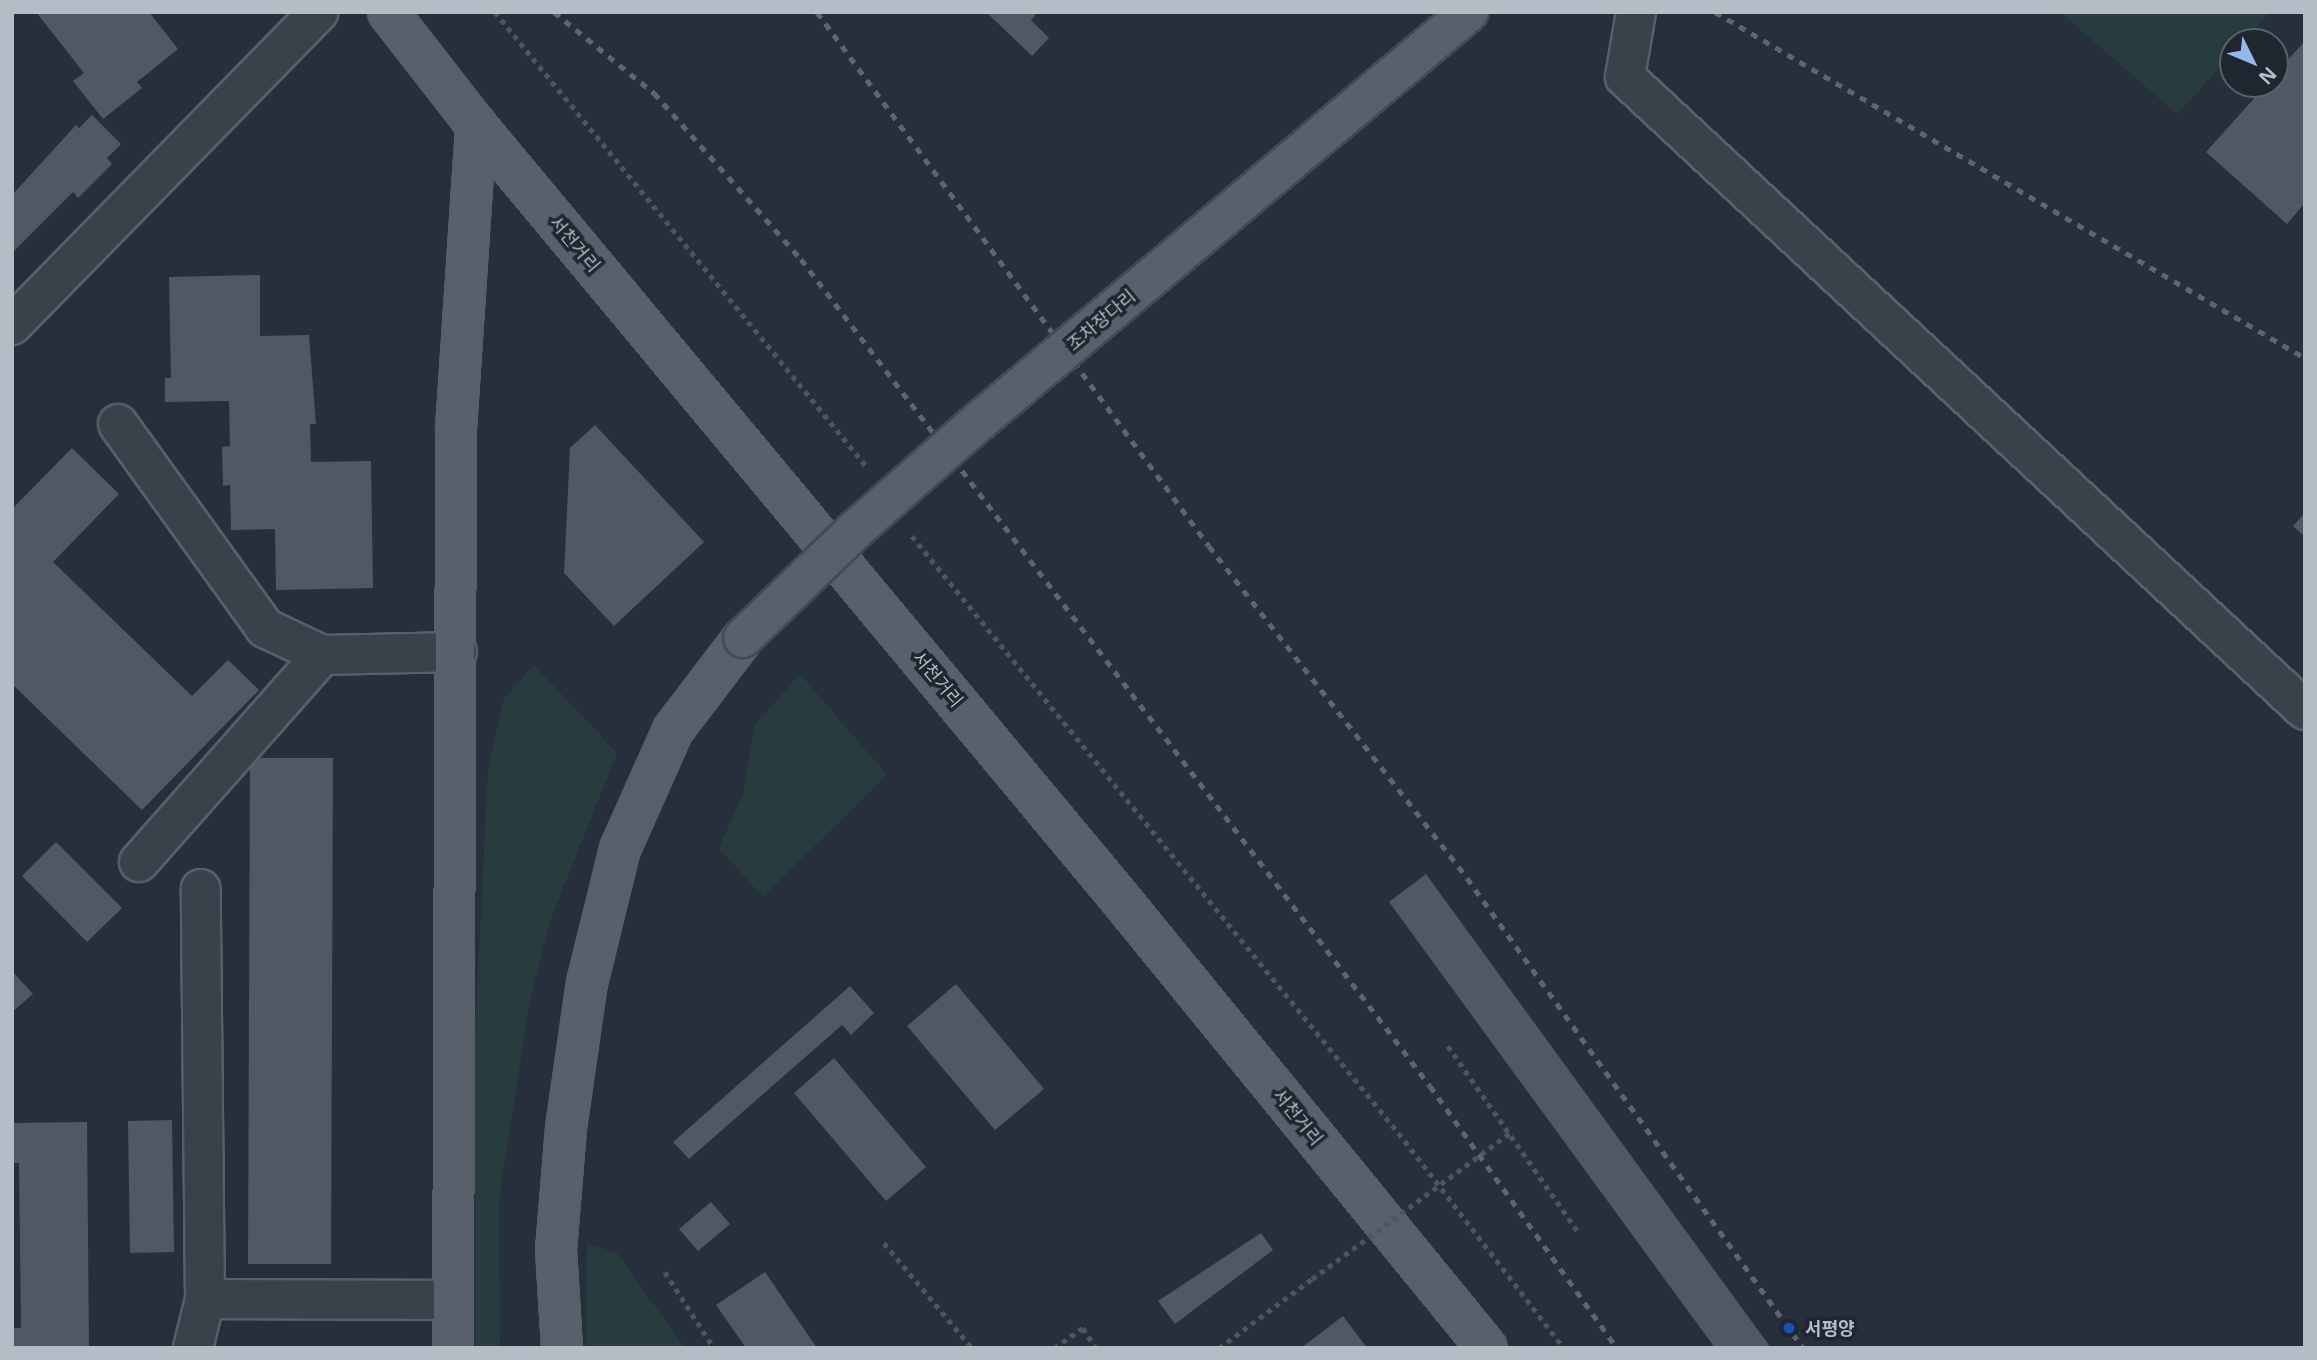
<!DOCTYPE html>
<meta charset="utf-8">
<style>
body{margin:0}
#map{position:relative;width:2317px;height:1360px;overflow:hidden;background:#262f3b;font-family:"Noto Sans","Noto Sans KR",sans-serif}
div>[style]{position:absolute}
.green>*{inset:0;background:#293c3d}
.building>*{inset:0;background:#505865}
.path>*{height:4.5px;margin-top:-2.25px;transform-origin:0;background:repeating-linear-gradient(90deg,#48595b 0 5px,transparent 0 10px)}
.roads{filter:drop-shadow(2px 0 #585f69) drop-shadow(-2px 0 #585f69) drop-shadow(0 2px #585f69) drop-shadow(0 -2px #585f69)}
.minor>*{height:38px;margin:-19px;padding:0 19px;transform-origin:19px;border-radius:19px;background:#3a414b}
.major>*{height:38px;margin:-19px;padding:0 19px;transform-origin:19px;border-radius:19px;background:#58606b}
.rail>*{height:5px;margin-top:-2.5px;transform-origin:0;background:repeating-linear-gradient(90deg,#5d6572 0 7px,transparent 0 14px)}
.path-bridge>*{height:4.5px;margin-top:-2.25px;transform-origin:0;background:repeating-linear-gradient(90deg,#48595b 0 5px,transparent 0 10px)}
.bridges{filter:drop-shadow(2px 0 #434a54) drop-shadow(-2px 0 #434a54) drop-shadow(0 2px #434a54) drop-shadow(0 -2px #434a54)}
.major-bridge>*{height:38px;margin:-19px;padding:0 19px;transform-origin:19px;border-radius:19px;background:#58606b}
.dots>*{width:19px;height:19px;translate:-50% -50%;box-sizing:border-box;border:4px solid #1f2630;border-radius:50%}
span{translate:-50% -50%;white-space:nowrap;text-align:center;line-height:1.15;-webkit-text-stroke:7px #1f2630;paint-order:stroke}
.street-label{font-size:18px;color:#b6bcc6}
.poi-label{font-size:18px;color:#b6bcc6;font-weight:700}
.left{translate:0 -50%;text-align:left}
.frame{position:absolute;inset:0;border:14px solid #b6bcc6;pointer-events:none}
.north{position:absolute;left:2219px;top:28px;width:70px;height:70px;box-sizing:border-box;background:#1f2630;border:2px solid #5b626c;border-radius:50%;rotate:133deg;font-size:19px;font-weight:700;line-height:28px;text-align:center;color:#b6bcc6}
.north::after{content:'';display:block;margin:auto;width:24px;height:32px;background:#95b7ec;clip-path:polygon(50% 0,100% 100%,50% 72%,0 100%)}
</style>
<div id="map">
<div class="green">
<i style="clip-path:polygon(2060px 12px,2270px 12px,2243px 42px,2233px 42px,2233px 53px,2177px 114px)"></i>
<i style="clip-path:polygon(534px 665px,617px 753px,551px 918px,530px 1000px,499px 1200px,500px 1348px,475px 1348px,475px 1028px,488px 768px,504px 698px)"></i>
<i style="clip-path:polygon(800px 674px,887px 775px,763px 897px,719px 848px,744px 791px,754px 726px)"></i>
<i style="clip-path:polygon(587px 1243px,617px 1253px,685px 1348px,586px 1348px)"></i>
</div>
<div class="building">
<i style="clip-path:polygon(36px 12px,149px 12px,178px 49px,137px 82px,142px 88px,103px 119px,73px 81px,84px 73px)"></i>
<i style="clip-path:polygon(986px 12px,1038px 12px,1031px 20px,1049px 38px,1032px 56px)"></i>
<i style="clip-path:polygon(2305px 41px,2305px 203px,2287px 224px,2206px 152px,2267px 84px,2275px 84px,2275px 74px)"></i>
<i style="clip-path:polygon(92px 115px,121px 144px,107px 158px,112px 164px,78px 198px,73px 192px,12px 253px,12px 195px,76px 125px,79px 128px)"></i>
<i style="clip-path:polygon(260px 275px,260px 336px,309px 335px,316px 424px,310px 424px,311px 462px,371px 461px,373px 588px,276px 590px,275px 529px,231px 530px,230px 485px,223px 486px,222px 447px,230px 446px,229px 401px,165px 402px,165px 378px,171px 378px,169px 277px)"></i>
<i style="clip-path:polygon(595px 425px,704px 542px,614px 626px,564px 573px,570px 448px)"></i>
<i style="clip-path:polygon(72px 448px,119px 494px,53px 562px,192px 696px,228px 660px,259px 690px,142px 810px,12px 684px,12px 509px)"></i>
<i style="clip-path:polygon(2305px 513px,2305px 537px,2293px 526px)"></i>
<i style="clip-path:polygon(250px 758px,333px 758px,331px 1264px,248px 1264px)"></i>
<i style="clip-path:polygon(56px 842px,122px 908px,87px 942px,22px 876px)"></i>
<i style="clip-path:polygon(1426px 874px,1771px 1348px,1715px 1348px,1389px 902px)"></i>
<i style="clip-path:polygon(12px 971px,33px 994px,12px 1012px)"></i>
<i style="clip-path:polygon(956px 984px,1044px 1089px,995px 1130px,907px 1026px)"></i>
<i style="clip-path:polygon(850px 986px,874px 1013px,851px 1035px,842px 1025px,689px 1159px,673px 1142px)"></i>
<i style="clip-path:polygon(834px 1058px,926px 1167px,886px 1201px,794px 1093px)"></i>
<i style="clip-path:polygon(172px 1120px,174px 1252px,130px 1253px,128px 1121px)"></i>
<i style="clip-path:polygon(87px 1122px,89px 1348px,12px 1348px,12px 1328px,21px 1328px,19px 1163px,12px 1163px,12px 1123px)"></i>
<i style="clip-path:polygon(711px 1202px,730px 1224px,698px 1251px,679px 1229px)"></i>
<i style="clip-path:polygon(1261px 1233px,1273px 1250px,1175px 1324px,1158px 1301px)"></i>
<i style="clip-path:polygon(765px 1272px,817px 1348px,746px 1348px,716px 1305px)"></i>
<i style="clip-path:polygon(1343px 1316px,1367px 1348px,1301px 1348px)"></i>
</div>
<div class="path">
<i style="left:495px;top:12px;width:588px;rotate:50.73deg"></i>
<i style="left:912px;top:536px;width:780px;rotate:50.82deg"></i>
<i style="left:1405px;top:1141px;width:261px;rotate:52.5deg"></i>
<i style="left:1448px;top:1046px;width:227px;rotate:55deg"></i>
<i style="left:884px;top:1243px;width:137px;rotate:50deg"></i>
<i style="left:665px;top:1272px;width:90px;rotate:57.2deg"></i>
<i style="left:1054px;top:1348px;width:35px;rotate:-35deg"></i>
<i style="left:1083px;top:1328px;width:24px;rotate:57deg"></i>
<i style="left:1219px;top:1348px;width:116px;rotate:-36.6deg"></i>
</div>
<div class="roads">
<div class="minor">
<i style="left:1636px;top:12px;width:66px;rotate:99.6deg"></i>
<i style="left:1625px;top:77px;width:929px;rotate:42.95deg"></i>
<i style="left:12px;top:325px;width:438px;rotate:-45.6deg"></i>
<i style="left:118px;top:424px;width:251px;rotate:54.2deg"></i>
<i style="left:265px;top:628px;width:63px;rotate:25.3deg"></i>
<i style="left:322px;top:655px;width:135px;rotate:-1.3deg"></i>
<i style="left:139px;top:862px;width:276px;rotate:-48.5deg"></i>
<i style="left:205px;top:1299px;width:246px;rotate:0.2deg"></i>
<i style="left:193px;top:1348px;width:50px;rotate:-76.2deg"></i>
<i style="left:205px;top:1299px;width:410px;rotate:-90.6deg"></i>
</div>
<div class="major">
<i style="left:388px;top:12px;width:143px;rotate:52.1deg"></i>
<i style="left:476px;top:125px;width:995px;rotate:50.22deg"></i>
<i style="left:1113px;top:890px;width:591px;rotate:50.77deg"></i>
<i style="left:453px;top:1348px;width:919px;rotate:-89.81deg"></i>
<i style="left:456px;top:429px;width:305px;rotate:-86.2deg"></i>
<i style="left:562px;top:1348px;width:98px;rotate:-93.5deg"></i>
<i style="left:556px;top:1250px;width:122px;rotate:-85.3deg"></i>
<i style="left:566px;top:1128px;width:147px;rotate:-81.8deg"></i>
<i style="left:587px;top:983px;width:138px;rotate:-76.2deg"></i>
<i style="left:620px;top:849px;width:130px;rotate:-66deg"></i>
<i style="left:673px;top:730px;width:116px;rotate:-52.7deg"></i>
</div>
</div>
<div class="rail">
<i style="left:554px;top:12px;width:129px;rotate:39deg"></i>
<i style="left:654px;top:93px;width:222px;rotate:48.5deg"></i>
<i style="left:801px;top:259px;width:1039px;rotate:52.74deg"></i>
<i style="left:1430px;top:1086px;width:322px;rotate:54.5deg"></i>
<i style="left:817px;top:12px;width:662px;rotate:53.72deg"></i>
<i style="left:1209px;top:546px;width:420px;rotate:52.1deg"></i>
<i style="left:1467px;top:878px;width:578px;rotate:54.44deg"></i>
<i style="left:1715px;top:12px;width:684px;rotate:30.39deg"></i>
</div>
<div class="path-bridge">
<i style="left:1312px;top:1279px;width:245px;rotate:-36.4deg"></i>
</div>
<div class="bridges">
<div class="major-bridge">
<i style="left:743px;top:638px;width:154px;rotate:-43.9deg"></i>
<i style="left:854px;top:531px;width:162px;rotate:-41.3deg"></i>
<i style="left:976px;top:424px;width:642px;rotate:-39.89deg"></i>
</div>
</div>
<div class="dots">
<i style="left:1789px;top:1328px;background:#1a4fb4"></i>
</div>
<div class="street-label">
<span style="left:575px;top:244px;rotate:50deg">서천거리</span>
<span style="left:1101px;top:320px;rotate:-40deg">조차장다리</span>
<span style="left:938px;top:679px;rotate:50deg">서천거리</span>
<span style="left:1298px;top:1117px;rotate:51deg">서천거리</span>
</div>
<div class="poi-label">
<span class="left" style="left:1805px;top:1328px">서평양</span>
</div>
<div class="frame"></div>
<div class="north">N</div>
</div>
